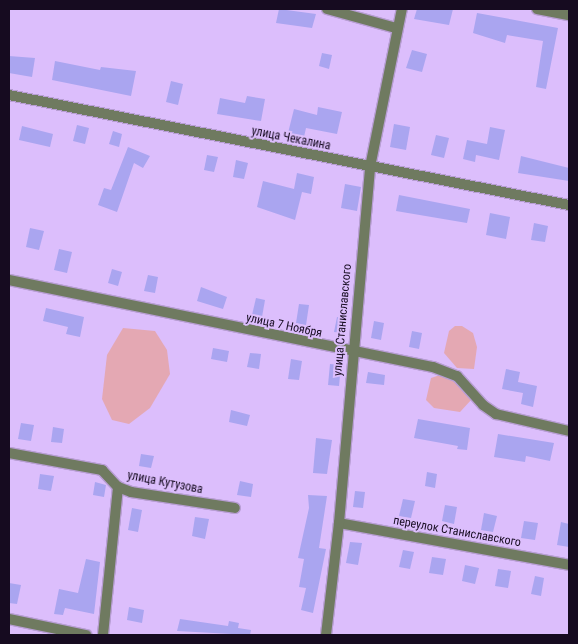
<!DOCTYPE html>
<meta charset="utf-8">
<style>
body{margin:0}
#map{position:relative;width:578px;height:644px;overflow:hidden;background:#dcbefc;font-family:"Roboto Condensed",sans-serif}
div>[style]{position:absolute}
.green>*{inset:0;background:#e4a8b3}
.building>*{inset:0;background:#aaa5f0}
.roads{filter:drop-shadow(1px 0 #b89ed4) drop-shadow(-1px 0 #b89ed4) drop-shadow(0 1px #b89ed4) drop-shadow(0 -1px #b89ed4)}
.minor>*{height:10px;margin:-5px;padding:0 5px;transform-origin:5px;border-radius:5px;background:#6f7a60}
span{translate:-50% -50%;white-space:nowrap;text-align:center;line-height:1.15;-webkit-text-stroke:4px #dcbefc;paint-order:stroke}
.street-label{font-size:12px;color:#160b20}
.frame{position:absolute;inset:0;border:10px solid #160b20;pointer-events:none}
</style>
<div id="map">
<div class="green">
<i style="clip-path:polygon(455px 326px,462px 326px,473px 333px,477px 347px,474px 369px,457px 368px,444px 353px,449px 331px)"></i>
<i style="clip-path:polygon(123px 328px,155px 331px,167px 350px,170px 374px,150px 408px,129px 424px,112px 420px,102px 399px,107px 355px)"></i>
<i style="clip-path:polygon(437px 376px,446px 376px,461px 383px,472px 399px,460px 412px,434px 408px,426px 400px,431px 378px)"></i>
</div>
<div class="building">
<i style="clip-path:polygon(279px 9px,316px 14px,312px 28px,276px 23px)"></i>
<i style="clip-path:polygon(417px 9px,453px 9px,449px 25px,414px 19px)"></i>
<i style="clip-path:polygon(477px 13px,558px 28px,546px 89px,536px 87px,543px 41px,507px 35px,505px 43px,473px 33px)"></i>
<i style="clip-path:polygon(412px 50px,427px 54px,422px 72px,406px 68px)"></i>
<i style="clip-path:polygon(322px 53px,332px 55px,329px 69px,319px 66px)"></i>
<i style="clip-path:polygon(9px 56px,35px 58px,32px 77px,9px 73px)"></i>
<i style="clip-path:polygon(55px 61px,100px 70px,101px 67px,136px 71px,131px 96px,52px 80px)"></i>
<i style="clip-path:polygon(171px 81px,183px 84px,178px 105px,166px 102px)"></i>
<i style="clip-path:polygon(247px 96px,265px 99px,261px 121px,217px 114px,220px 98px,245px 103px)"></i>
<i style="clip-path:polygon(318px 107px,342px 112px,337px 134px,306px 128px,304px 137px,288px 133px,294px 109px,317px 115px)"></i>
<i style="clip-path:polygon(394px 124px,410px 127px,406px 150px,390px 147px)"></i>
<i style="clip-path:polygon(77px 125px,89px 128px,85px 144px,73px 141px)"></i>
<i style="clip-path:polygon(22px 126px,53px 134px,50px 147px,19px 140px)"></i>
<i style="clip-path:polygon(490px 127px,505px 130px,499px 160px,476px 155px,475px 162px,463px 159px,467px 140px,487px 144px)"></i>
<i style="clip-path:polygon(113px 131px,122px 134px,119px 147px,109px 144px)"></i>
<i style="clip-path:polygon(436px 135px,449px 138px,444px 158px,431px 155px)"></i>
<i style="clip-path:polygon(128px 147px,150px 156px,143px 168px,134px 163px,117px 212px,98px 205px,104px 188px,111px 190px)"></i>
<i style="clip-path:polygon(207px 155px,218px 157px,214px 172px,204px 170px)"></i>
<i style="clip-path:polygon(521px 156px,569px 168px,569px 181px,518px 173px)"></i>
<i style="clip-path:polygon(236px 160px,248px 163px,244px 179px,233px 177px)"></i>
<i style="clip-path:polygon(297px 173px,314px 177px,311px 194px,302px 192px,295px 220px,257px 207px,263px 181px,294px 189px)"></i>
<i style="clip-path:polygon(345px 184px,361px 187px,357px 211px,341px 208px)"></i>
<i style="clip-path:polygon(399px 195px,470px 209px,467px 223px,396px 211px)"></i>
<i style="clip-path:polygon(490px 213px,510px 217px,506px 239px,486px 235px)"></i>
<i style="clip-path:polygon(534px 223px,548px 226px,545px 242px,531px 240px)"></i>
<i style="clip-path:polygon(30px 228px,44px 231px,39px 250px,26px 247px)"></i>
<i style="clip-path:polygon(59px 249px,72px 252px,67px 273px,54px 270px)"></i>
<i style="clip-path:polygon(112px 269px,122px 272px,118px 286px,108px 283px)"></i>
<i style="clip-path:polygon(148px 275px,158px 277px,155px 293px,144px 291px)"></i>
<i style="clip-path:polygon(201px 287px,227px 297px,223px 309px,197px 301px)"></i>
<i style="clip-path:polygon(256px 298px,265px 300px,262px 317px,252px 315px)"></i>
<i style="clip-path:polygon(299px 304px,309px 305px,306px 325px,296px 323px)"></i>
<i style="clip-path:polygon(46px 308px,84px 317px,80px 337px,66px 334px,68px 327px,43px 321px)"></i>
<i style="clip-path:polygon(337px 317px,346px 319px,344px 333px,334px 332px)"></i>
<i style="clip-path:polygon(374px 321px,384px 323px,381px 340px,371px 338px)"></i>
<i style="clip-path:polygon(412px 331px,422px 333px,419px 349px,409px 347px)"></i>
<i style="clip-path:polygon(213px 348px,229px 351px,227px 362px,211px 359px)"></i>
<i style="clip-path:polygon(250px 353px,261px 354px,259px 369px,247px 367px)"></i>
<i style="clip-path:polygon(291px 359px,302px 361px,299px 380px,288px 379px)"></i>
<i style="clip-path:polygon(330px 364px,341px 365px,339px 386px,328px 385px)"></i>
<i style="clip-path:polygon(506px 369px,520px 372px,518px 382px,537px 386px,533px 407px,521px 404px,523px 393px,502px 389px)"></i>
<i style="clip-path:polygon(368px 372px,385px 375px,384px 385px,366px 383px)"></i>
<i style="clip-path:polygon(231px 410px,250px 415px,247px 426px,229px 422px)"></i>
<i style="clip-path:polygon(418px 419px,470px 428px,467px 450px,457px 449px,458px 446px,414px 438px)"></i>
<i style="clip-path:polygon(21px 423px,34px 425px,31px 441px,18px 439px)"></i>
<i style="clip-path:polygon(53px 427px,64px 429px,62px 443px,51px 442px)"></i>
<i style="clip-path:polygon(498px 434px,554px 443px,550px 461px,526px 456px,525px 462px,494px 457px)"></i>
<i style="clip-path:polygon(316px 438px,332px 440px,327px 474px,313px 473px)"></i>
<i style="clip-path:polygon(141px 454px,154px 456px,151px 468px,139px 466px)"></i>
<i style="clip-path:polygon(427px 472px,437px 474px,435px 488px,425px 486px)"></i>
<i style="clip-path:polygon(40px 474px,54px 476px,51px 491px,38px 489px)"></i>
<i style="clip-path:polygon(240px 481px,253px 484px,251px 497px,237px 495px)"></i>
<i style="clip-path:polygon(95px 482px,106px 485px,104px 497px,93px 495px)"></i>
<i style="clip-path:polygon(355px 491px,365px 492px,363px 508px,353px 507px)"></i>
<i style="clip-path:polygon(308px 495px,327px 496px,319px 548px,326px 549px,313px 613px,301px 610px,306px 588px,299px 587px,304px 559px,298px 558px,309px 508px)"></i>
<i style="clip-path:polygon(403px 499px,415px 501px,411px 518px,399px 516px)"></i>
<i style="clip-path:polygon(445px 505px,457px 507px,454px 524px,442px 521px)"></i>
<i style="clip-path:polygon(132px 508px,142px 510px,138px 532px,128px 530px)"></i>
<i style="clip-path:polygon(484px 513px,497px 516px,493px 532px,481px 530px)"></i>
<i style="clip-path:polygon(195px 517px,209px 519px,205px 539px,192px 536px)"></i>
<i style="clip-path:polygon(524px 521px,538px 523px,535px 540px,521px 538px)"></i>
<i style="clip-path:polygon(561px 522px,569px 524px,569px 547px,557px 545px)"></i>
<i style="clip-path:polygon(350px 542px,362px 543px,358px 565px,346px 563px)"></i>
<i style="clip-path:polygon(403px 550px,414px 552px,410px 569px,399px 567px)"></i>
<i style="clip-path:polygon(432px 557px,446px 559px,443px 575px,429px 573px)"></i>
<i style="clip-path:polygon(86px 559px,100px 562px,94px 614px,65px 608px,63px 615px,54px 614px,59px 589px,78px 593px)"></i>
<i style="clip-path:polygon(465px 565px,479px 568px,475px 584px,462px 581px)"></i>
<i style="clip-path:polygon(498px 569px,511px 571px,508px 588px,495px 586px)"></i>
<i style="clip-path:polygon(535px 576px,544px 578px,541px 596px,531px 594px)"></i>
<i style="clip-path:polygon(9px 583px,21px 585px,17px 604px,9px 603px)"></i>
<i style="clip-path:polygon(129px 607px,144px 610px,142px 623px,127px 620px)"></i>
<i style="clip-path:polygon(180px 619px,228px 626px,229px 621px,239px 623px,238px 628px,251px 630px,250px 635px,177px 631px)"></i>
</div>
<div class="roads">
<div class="minor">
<i style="left:327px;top:9px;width:72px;rotate:15.4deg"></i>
<i style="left:537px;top:9px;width:33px;rotate:11deg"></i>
<i style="left:9px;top:95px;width:571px;rotate:11.11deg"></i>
<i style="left:9px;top:280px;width:433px;rotate:11.6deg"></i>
<i style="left:433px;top:367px;width:26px;rotate:21deg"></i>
<i style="left:457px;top:376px;width:39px;rotate:48deg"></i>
<i style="left:483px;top:405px;width:16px;rotate:35deg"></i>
<i style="left:496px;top:414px;width:75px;rotate:13.1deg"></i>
<i style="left:9px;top:453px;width:95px;rotate:10.4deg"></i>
<i style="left:102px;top:470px;width:23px;rotate:47deg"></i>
<i style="left:118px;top:487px;width:14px;rotate:21deg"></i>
<i style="left:131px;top:492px;width:105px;rotate:8.7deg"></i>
<i style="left:339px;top:523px;width:234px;rotate:10.3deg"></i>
<i style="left:9px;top:619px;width:79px;rotate:11.7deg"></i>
<i style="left:103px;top:635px;width:149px;rotate:-84.2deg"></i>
<i style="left:326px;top:635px;width:113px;rotate:-83.4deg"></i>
<i style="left:339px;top:523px;width:357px;rotate:-85deg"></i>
<i style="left:370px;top:167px;width:161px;rotate:-78.6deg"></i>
</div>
</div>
<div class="street-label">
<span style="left:291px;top:139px;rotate:11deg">улица Чекалина</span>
<span style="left:343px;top:320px;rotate:-85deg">улица Станиславского</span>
<span style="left:284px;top:326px;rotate:12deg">улица 7 Ноября</span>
<span style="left:165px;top:483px;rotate:11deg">улица Кутузова</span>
<span style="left:457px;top:532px;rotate:10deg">переулок Станиславского</span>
</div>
<div class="frame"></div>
</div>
